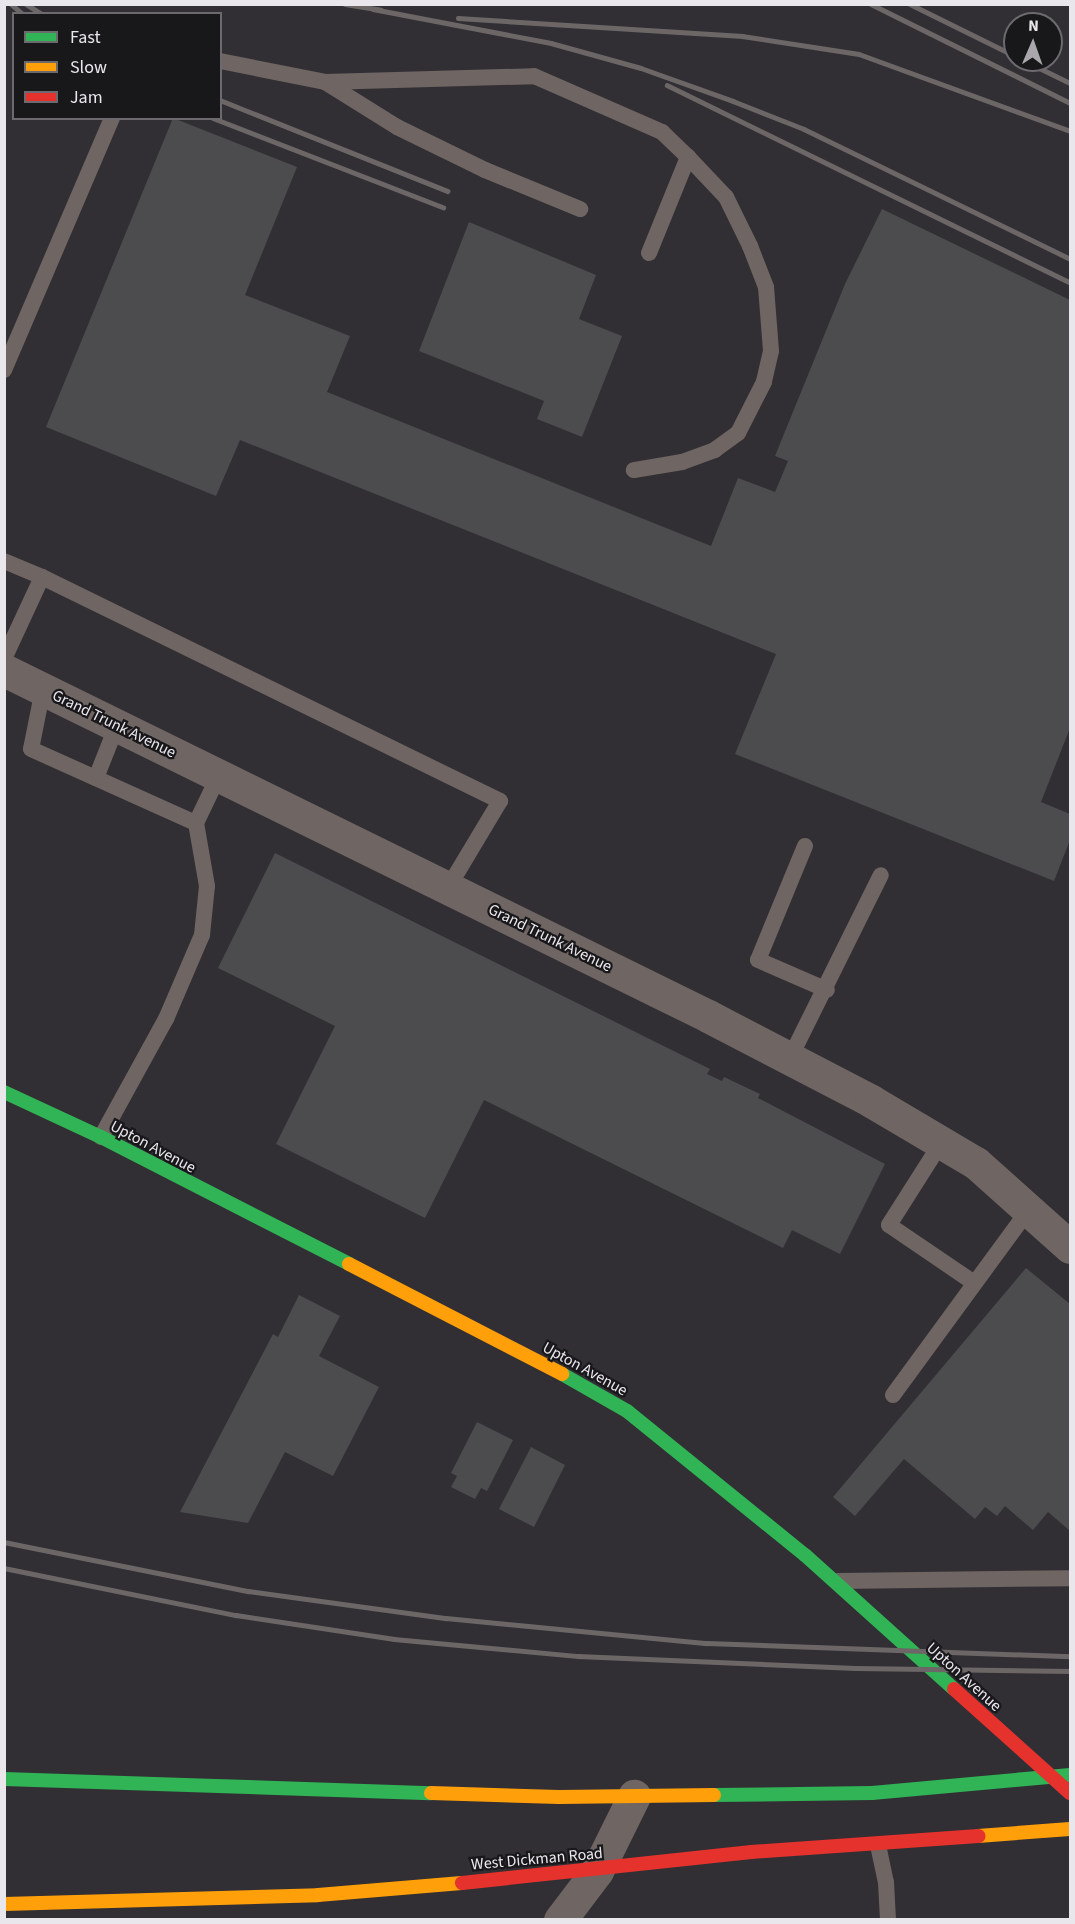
<!DOCTYPE html>
<style>
body{margin:0}
#map{position:relative;width:1075px;height:1924px;overflow:hidden;background:#312f34;font-family:"Source Sans 3",sans-serif}
div>[style]{position:absolute}
.building>*{inset:0;background:#4c4b4e}
.lane>*{height:16px;margin:-8px;padding:0 8px;transform-origin:8px;border-radius:8px;background:#6f6562}
.street>*{height:33px;margin:-16.5px;padding:0 16.5px;transform-origin:16.5px;border-radius:16.5px;background:#6f6562}
.fast>*{height:14px;margin:-7px;padding:0 7px;transform-origin:7px;border-radius:7px;background:#30b455}
.slow>*{height:14px;margin:-7px;padding:0 7px;transform-origin:7px;border-radius:7px;background:#ff9f0a}
.jam>*{height:14px;margin:-7px;padding:0 7px;transform-origin:7px;border-radius:7px;background:#e5322d}
.rail>*{height:4.5px;margin:-2.25px;padding:0 2.25px;transform-origin:2.25px;border-radius:2.25px;background:#6c6667}
span{translate:-50% -50%;white-space:nowrap;text-align:center;line-height:1.15;-webkit-text-stroke:4.5px #18171a;paint-order:stroke}
.street-label{font-size:16px;color:#e9e7ec}
.frame{position:absolute;inset:0;border:6px solid #e9e7ec;pointer-events:none}
.legend{position:absolute;left:12px;top:12px;width:210px;height:108px;box-sizing:border-box;background:#18171a;border:2px solid #6c6a6e;margin:0;padding:8px 10px;list-style:none;font-size:18px;color:#e9e7ec}
.legend li{display:flex;align-items:center;gap:12px;height:30px}
.legend b{width:30px;border:2px solid #6c6a6e}
.north{position:absolute;left:1003px;top:12px;width:60px;height:60px;box-sizing:border-box;background:#18171a;border:2px solid #6c6a6e;border-radius:50%;rotate:2deg;font-size:16px;font-weight:700;line-height:24px;text-align:center;color:#e9e7ec}
.north::after{content:'';display:block;margin:auto;width:21px;height:27px;background:#a9a7ac;clip-path:polygon(50% 0,100% 100%,50% 72%,0 100%)}
</style>
<div id="map">
<div class="building">
<i style="clip-path:polygon(173px 118px,297px 167px,245px 295px,350px 336px,327px 392px,711px 546px,738px 478px,775px 492px,788px 461px,775px 456px,845px 284px,882px 209px,1070px 300px,1070px 728px,1041px 802px,1070px 814px,1070px 840px,1054px 881px,735px 754px,776px 654px,240px 440px,216px 496px,46px 427px)"></i>
<i style="clip-path:polygon(469px 222px,596px 275px,579px 319px,622px 336px,582px 437px,537px 419px,544px 401px,419px 351px)"></i>
<i style="clip-path:polygon(275px 853px,710px 1069px,707px 1074px,722px 1081px,724px 1077px,760px 1094px,758px 1098px,885px 1164px,840px 1254px,792px 1230px,783px 1248px,484px 1100px,425px 1218px,276px 1144px,335px 1026px,218px 968px)"></i>
<i style="clip-path:polygon(1026px 1268px,1070px 1304px,1070px 1531px,1048px 1512px,1033px 1530px,1005px 1506px,997px 1516px,985px 1507px,975px 1519px,904px 1459px,855px 1516px,833px 1497px)"></i>
<i style="clip-path:polygon(299px 1295px,340px 1316px,319px 1356px,379px 1387px,333px 1476px,285px 1452px,248px 1523px,180px 1512px,273px 1334px,278px 1337px)"></i>
<i style="clip-path:polygon(477px 1422px,513px 1440px,487px 1491px,481px 1488px,475px 1499px,451px 1487px,457px 1476px,451px 1473px)"></i>
<i style="clip-path:polygon(531px 1447px,565px 1465px,534px 1527px,499px 1509px)"></i>
</div>
<div class="lane">
<i style="left:220px;top:61px;width:107px;rotate:11.3deg"></i>
<i style="left:325px;top:82px;width:209px;rotate:-1.6deg"></i>
<i style="left:534px;top:76px;width:140px;rotate:23.6deg"></i>
<i style="left:662px;top:132px;width:36px;rotate:44deg"></i>
<i style="left:688px;top:157px;width:55px;rotate:46.5deg"></i>
<i style="left:726px;top:197px;width:55px;rotate:63.9deg"></i>
<i style="left:750px;top:246px;width:44px;rotate:68.7deg"></i>
<i style="left:766px;top:287px;width:64px;rotate:85.5deg"></i>
<i style="left:771px;top:351px;width:32px;rotate:103deg"></i>
<i style="left:764px;top:382px;width:57px;rotate:117deg"></i>
<i style="left:738px;top:433px;width:29px;rotate:144deg"></i>
<i style="left:715px;top:450px;width:35px;rotate:160deg"></i>
<i style="left:682px;top:462px;width:49px;rotate:170.5deg"></i>
<i style="left:325px;top:82px;width:85px;rotate:32deg"></i>
<i style="left:397px;top:127px;width:98px;rotate:26deg"></i>
<i style="left:485px;top:170px;width:103px;rotate:22.3deg"></i>
<i style="left:649px;top:253px;width:104px;rotate:-67.9deg"></i>
<i style="left:4px;top:370px;width:274px;rotate:-66.8deg"></i>
<i style="left:4px;top:561px;width:41px;rotate:22.8deg"></i>
<i style="left:42px;top:577px;width:90px;rotate:114.9deg"></i>
<i style="left:42px;top:577px;width:510px;rotate:26.06deg"></i>
<i style="left:500px;top:801px;width:101px;rotate:120.9deg"></i>
<i style="left:43px;top:689px;width:61px;rotate:101.3deg"></i>
<i style="left:31px;top:749px;width:181px;rotate:24.2deg"></i>
<i style="left:96px;top:778px;width:57px;rotate:-68.4deg"></i>
<i style="left:805px;top:846px;width:123px;rotate:112.4deg"></i>
<i style="left:758px;top:960px;width:75px;rotate:23.5deg"></i>
<i style="left:790px;top:1058px;width:204px;rotate:-63.6deg"></i>
<i style="left:101px;top:1137px;width:135px;rotate:-61.2deg"></i>
<i style="left:166px;top:1019px;width:91px;rotate:-66.8deg"></i>
<i style="left:202px;top:935px;width:49px;rotate:-84.2deg"></i>
<i style="left:207px;top:886px;width:64px;rotate:-99.9deg"></i>
<i style="left:196px;top:823px;width:53px;rotate:-64.4deg"></i>
<i style="left:941px;top:1143px;width:97px;rotate:122.4deg"></i>
<i style="left:889px;top:1225px;width:102px;rotate:34.2deg"></i>
<i style="left:893px;top:1395px;width:232px;rotate:-53.8deg"></i>
<i style="left:838px;top:1581px;width:232px;rotate:-0.7deg"></i>
<i style="left:878px;top:1845px;width:38px;rotate:78deg"></i>
<i style="left:886px;top:1882px;width:38px;rotate:87deg"></i>
</div>
<div class="street">
<i style="left:4px;top:670px;width:784px;rotate:26.17deg"></i>
<i style="left:708px;top:1016px;width:184px;rotate:27.5deg"></i>
<i style="left:871px;top:1101px;width:122px;rotate:30.6deg"></i>
<i style="left:976px;top:1163px;width:126px;rotate:41.8deg"></i>
<i style="left:560px;top:1920px;width:61px;rotate:-52.9deg"></i>
<i style="left:597px;top:1871px;width:84px;rotate:-63.7deg"></i>
</div>
<div class="fast">
<i style="left:4px;top:1092px;width:107px;rotate:24.9deg"></i>
<i style="left:101px;top:1137px;width:279px;rotate:27.1deg"></i>
<i style="left:562px;top:1374px;width:75px;rotate:29.6deg"></i>
<i style="left:627px;top:1411px;width:229px;rotate:39deg"></i>
<i style="left:805px;top:1555px;width:200px;rotate:42deg"></i>
<i style="left:4px;top:1779px;width:427px;rotate:1.9deg"></i>
<i style="left:714px;top:1795px;width:158px;rotate:-0.7deg"></i>
<i style="left:872px;top:1793px;width:199px;rotate:-5.2deg"></i>
</div>
<div class="slow">
<i style="left:349px;top:1264px;width:240px;rotate:27.3deg"></i>
<i style="left:431px;top:1793px;width:128px;rotate:1.8deg"></i>
<i style="left:559px;top:1797px;width:155px;rotate:-0.7deg"></i>
<i style="left:978px;top:1836px;width:92px;rotate:-4.4deg"></i>
<i style="left:4px;top:1904px;width:314px;rotate:-1.6deg"></i>
<i style="left:318px;top:1895px;width:144px;rotate:-4.8deg"></i>
</div>
<div class="jam">
<i style="left:954px;top:1689px;width:156px;rotate:41.9deg"></i>
<i style="left:462px;top:1883px;width:291px;rotate:-6.1deg"></i>
<i style="left:751px;top:1852px;width:228px;rotate:-4deg"></i>
</div>
<div class="rail">
<i style="left:11px;top:4px;width:16px;rotate:40deg"></i>
<i style="left:26px;top:4px;width:19px;rotate:32deg"></i>
<i style="left:345px;top:4px;width:36px;rotate:9deg"></i>
<i style="left:871px;top:4px;width:222px;rotate:26.4deg"></i>
<i style="left:910px;top:4px;width:117px;rotate:26.3deg"></i>
<i style="left:373px;top:9px;width:181px;rotate:10.8deg"></i>
<i style="left:551px;top:43px;width:93px;rotate:15.5deg"></i>
<i style="left:641px;top:68px;width:98px;rotate:19.7deg"></i>
<i style="left:733px;top:101px;width:76px;rotate:21.5deg"></i>
<i style="left:804px;top:129px;width:296px;rotate:26deg"></i>
<i style="left:458px;top:18px;width:285px;rotate:3.6deg"></i>
<i style="left:742px;top:36px;width:118px;rotate:8.7deg"></i>
<i style="left:859px;top:54px;width:225px;rotate:20deg"></i>
<i style="left:1023px;top:60px;width:52px;rotate:26.1deg"></i>
<i style="left:667px;top:85px;width:449px;rotate:26.1deg"></i>
<i style="left:220px;top:100px;width:245px;rotate:21.8deg"></i>
<i style="left:213px;top:118px;width:247px;rotate:21.2deg"></i>
<i style="left:4px;top:1542px;width:249px;rotate:11.4deg"></i>
<i style="left:248px;top:1591px;width:200px;rotate:7.8deg"></i>
<i style="left:446px;top:1618px;width:262px;rotate:5.5deg"></i>
<i style="left:707px;top:1643px;width:363px;rotate:2.1deg"></i>
<i style="left:4px;top:1568px;width:237px;rotate:11.5deg"></i>
<i style="left:236px;top:1615px;width:160px;rotate:8.6deg"></i>
<i style="left:394px;top:1639px;width:185px;rotate:5.3deg"></i>
<i style="left:578px;top:1656px;width:277px;rotate:2.5deg"></i>
<i style="left:855px;top:1668px;width:215px;rotate:0.8deg"></i>
</div>
<div class="street-label">
<span style="left:114px;top:724px;rotate:26deg">Grand Trunk Avenue</span>
<span style="left:550px;top:938px;rotate:26deg">Grand Trunk Avenue</span>
<span style="left:153px;top:1147px;rotate:28deg">Upton Avenue</span>
<span style="left:585px;top:1369px;rotate:29deg">Upton Avenue</span>
<span style="left:964px;top:1677px;rotate:42deg">Upton Avenue</span>
<span style="left:537px;top:1859px;rotate:-5deg">West Dickman Road</span>
</div>
<div class="frame"></div>
<ul class="legend">
<li><b style="height:8px;background:#30b455"></b>Fast</li>
<li><b style="height:8px;background:#ff9f0a"></b>Slow</li>
<li><b style="height:8px;background:#e5322d"></b>Jam</li>
</ul>
<div class="north">N</div>
</div>
